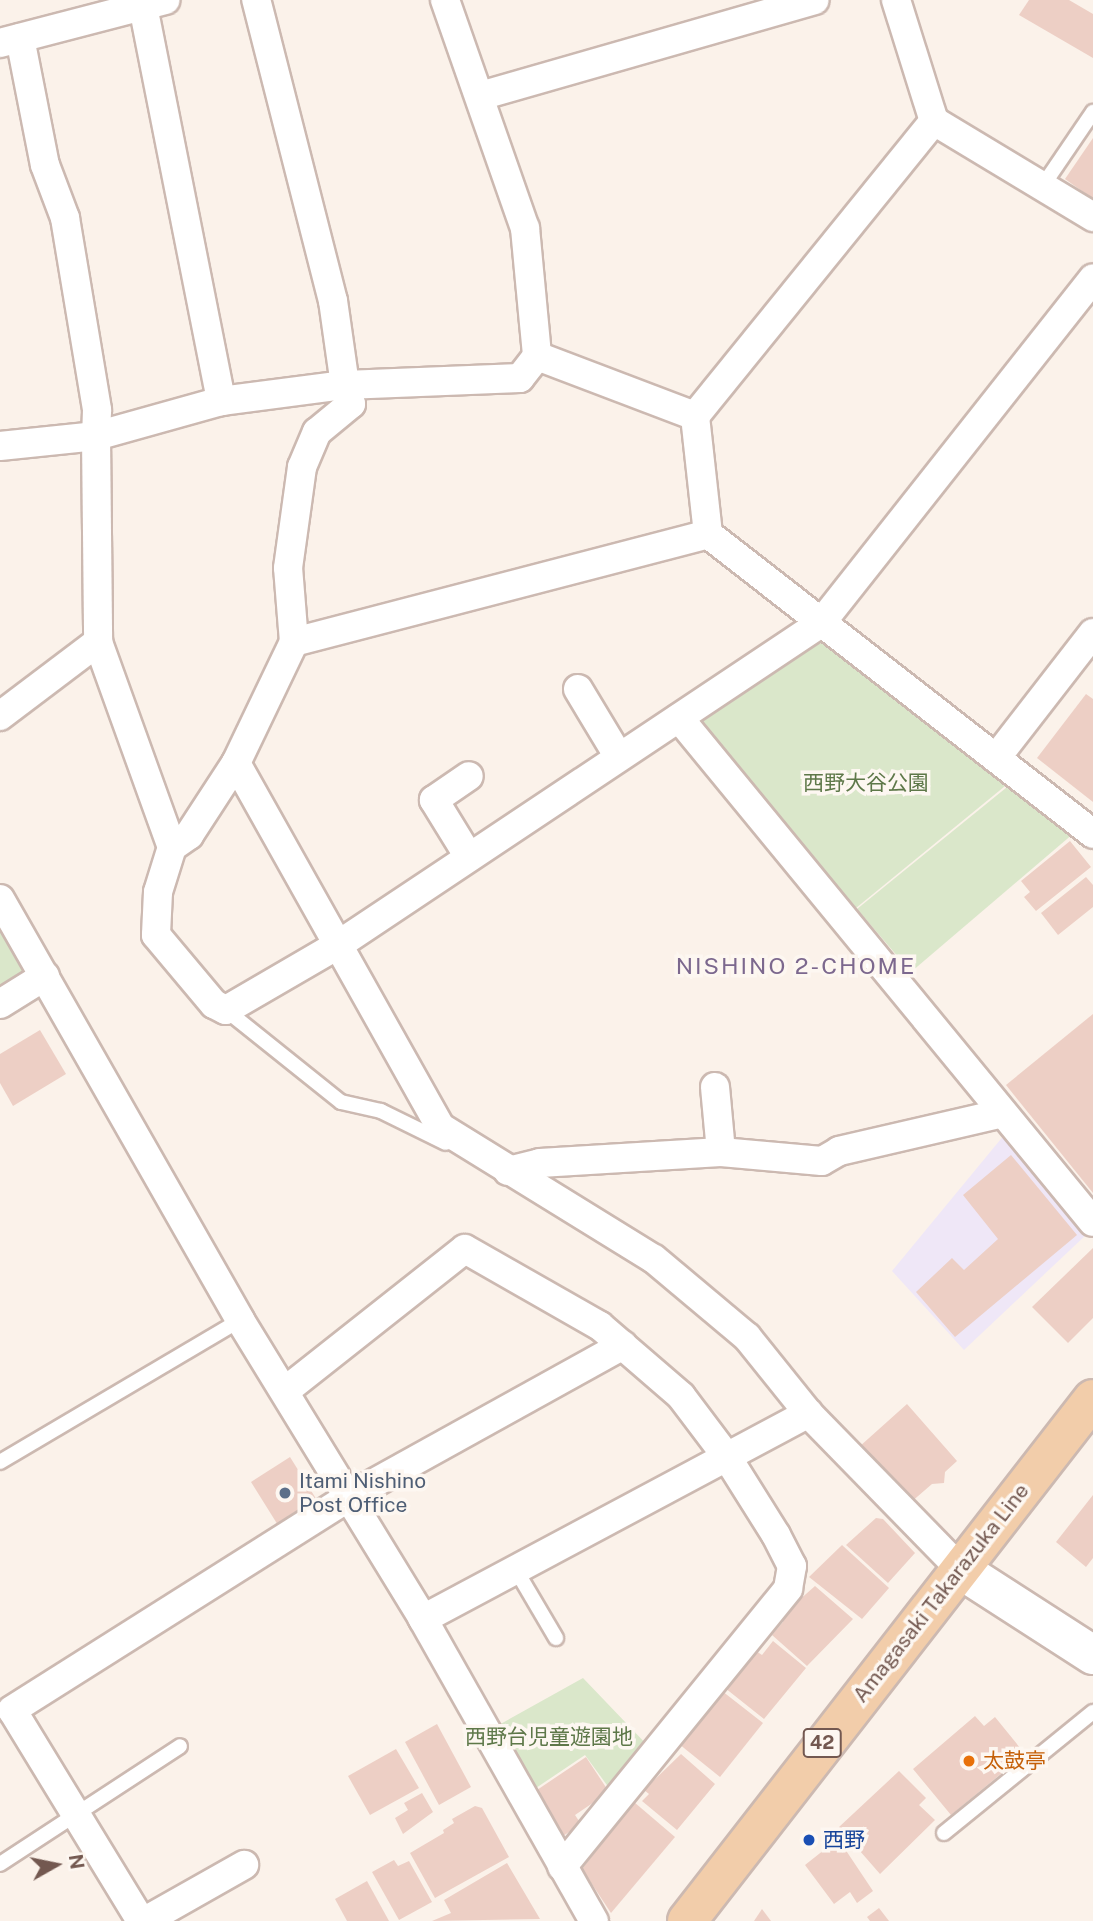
<!DOCTYPE html>
<meta charset="utf-8">
<style>
body{margin:0}
#map{position:relative;width:1093px;height:1921px;overflow:hidden;background:#fbf2ea;font-family:"Public Sans","Noto Sans JP",sans-serif}
div>[style]{position:absolute}
.education>*{inset:0;background:#efe7f7}
.green>*{inset:0;background:#dae7ca}
.building>*{inset:0;background:#edcfc5}
.roads{filter:drop-shadow(2px 0 #ccb9b1) drop-shadow(-2px 0 #ccb9b1) drop-shadow(0 2px #ccb9b1) drop-shadow(0 -2px #ccb9b1)}
.service>*{height:14px;margin:-7px;padding:0 7px;transform-origin:7px;border-radius:7px;background:#fff}
.minor>*{height:28px;margin:-14px;padding:0 14px;transform-origin:14px;border-radius:14px;background:#fff}
.secondary>*{height:38px;margin:-19px;padding:0 19px;transform-origin:19px;border-radius:19px;background:#fff}
.primary>*{height:38px;margin:-19px;padding:0 19px;transform-origin:19px;border-radius:19px;background:#f2cdaa}
.dots>*{width:19px;height:19px;translate:-50% -50%;box-sizing:border-box;border:4px solid #fdf7f1;border-radius:50%}
span{translate:-50% -50%;white-space:nowrap;text-align:center;line-height:1.15;-webkit-text-stroke:7px #fdf7f1;paint-order:stroke}
.shield-label span{padding:2px 5px;background:#fdf7f1;border:2px solid;border-radius:5px;-webkit-text-stroke-width:0}
.shield-label{font-size:19px;color:#735850;font-weight:700}
.park-label{font-size:21px;color:#5e7849}
.service-label{font-size:21px;color:#4e5e75}
.left{translate:0 -50%;text-align:left}
.street-label{font-size:21px;color:#735850}
.food-label{font-size:21px;color:#c56008}
.transit-label{font-size:21px;color:#164399}
.neighbourhood-label{font-size:23px;color:#7c688e;letter-spacing:2px}
.north{position:absolute;left:21px;top:1830px;width:70px;height:70px;-webkit-text-stroke:5px #fdf7f1;paint-order:stroke;rotate:81deg;font-size:19px;font-weight:700;line-height:28px;text-align:center;color:#735850}
.north::after{content:'';display:block;margin:auto;width:24px;height:32px;background:#735850;clip-path:polygon(50% 0,100% 100%,50% 72%,0 100%)}
</style>
<div id="map">
<div class="education">
<i style="clip-path:polygon(1005px 1134px,1087px 1234px,964px 1350px,892px 1271px)"></i>
</div>
<div class="green">
<i style="clip-path:polygon(830px 643px,1010px 782px,856px 908px,697px 723px,813px 644px)"></i>
<i style="clip-path:polygon(1012px 783px,1074px 833px,911px 972px,857px 909px)"></i>
<i style="clip-path:polygon(0 913px,28px 967px,0 986px)"></i>
<i style="clip-path:polygon(583px 1678px,650px 1748px,612px 1792px,585px 1755px,533px 1790px,495px 1727px)"></i>
</div>
<div class="building">
<i style="clip-path:polygon(1029px 0,1069px 0,1093px 14px,1093px 58px,1019px 15px)"></i>
<i style="clip-path:polygon(1093px 138px,1093px 199px,1065px 179px)"></i>
<i style="clip-path:polygon(1086px 694px,1093px 699px,1093px 802px,1037px 758px)"></i>
<i style="clip-path:polygon(1070px 841px,1091px 867px,1036px 911px,1024px 897px,1030px 892px,1021px 881px)"></i>
<i style="clip-path:polygon(1086px 877px,1093px 885px,1093px 907px,1058px 935px,1041px 913px)"></i>
<i style="clip-path:polygon(1093px 1014px,1093px 1193px,1006px 1085px)"></i>
<i style="clip-path:polygon(40px 1030px,66px 1074px,13px 1106px,0 1083px,0 1054px)"></i>
<i style="clip-path:polygon(1011px 1155px,1077px 1235px,955px 1337px,916px 1292px,952px 1258px,964px 1270px,998px 1239px,963px 1195px)"></i>
<i style="clip-path:polygon(1093px 1248px,1093px 1318px,1068px 1343px,1032px 1307px)"></i>
<i style="clip-path:polygon(907px 1404px,957px 1461px,945px 1472px,944px 1483px,932px 1484px,910px 1503px,859px 1447px)"></i>
<i style="clip-path:polygon(290px 1457px,320px 1505px,281px 1530px,251px 1482px)"></i>
<i style="clip-path:polygon(1093px 1495px,1093px 1558px,1086px 1567px,1056px 1542px)"></i>
<i style="clip-path:polygon(876px 1518px,883px 1519px,915px 1553px,888px 1583px,846px 1545px)"></i>
<i style="clip-path:polygon(842px 1545px,889px 1588px,862px 1619px,809px 1577px)"></i>
<i style="clip-path:polygon(815px 1586px,853px 1619px,807px 1666px,772px 1635px,783px 1622px,779px 1618px)"></i>
<i style="clip-path:polygon(773px 1641px,806px 1668px,764px 1719px,725px 1688px,756px 1651px,762px 1655px)"></i>
<i style="clip-path:polygon(722px 1691px,763px 1723px,720px 1777px,679px 1744px)"></i>
<i style="clip-path:polygon(975px 1716px,984px 1726px,995px 1717px,1025px 1754px,951px 1815px,913px 1769px)"></i>
<i style="clip-path:polygon(437px 1724px,471px 1787px,439px 1805px,405px 1742px)"></i>
<i style="clip-path:polygon(396px 1749px,419px 1788px,370px 1815px,348px 1776px)"></i>
<i style="clip-path:polygon(681px 1754px,715px 1784px,677px 1830px,642px 1801px,649px 1794px,644px 1790px)"></i>
<i style="clip-path:polygon(586px 1757px,609px 1792px,575px 1815px,581px 1824px,563px 1836px,534px 1792px)"></i>
<i style="clip-path:polygon(899px 1771px,926px 1798px,919px 1805px,935px 1820px,880px 1874px,839px 1827px)"></i>
<i style="clip-path:polygon(422px 1793px,433px 1812px,403px 1834px,395px 1818px,408px 1810px,404px 1803px)"></i>
<i style="clip-path:polygon(634px 1802px,675px 1837px,611px 1913px,582px 1869px)"></i>
<i style="clip-path:polygon(475px 1806px,482px 1808px,509px 1857px,435px 1898px,410px 1853px,444px 1833px,443px 1830px,454px 1823px,452px 1819px)"></i>
<i style="clip-path:polygon(833px 1831px,873px 1891px,857px 1903px,850px 1892px,834px 1904px,805px 1865px,829px 1846px,823px 1839px)"></i>
<i style="clip-path:polygon(394px 1860px,398px 1866px,409px 1861px,432px 1902px,399px 1920px,372px 1872px)"></i>
<i style="clip-path:polygon(507px 1863px,540px 1919px,432px 1921px,451px 1913px,444px 1900px)"></i>
<i style="clip-path:polygon(367px 1881px,389px 1921px,347px 1921px,335px 1899px)"></i>
<i style="clip-path:polygon(879px 1908px,889px 1921px,870px 1921px,867px 1917px)"></i>
<i style="clip-path:polygon(762px 1909px,771px 1921px,754px 1921px)"></i>
</div>
<div class="roads">
<div class="service">
<i style="left:1042px;top:187px;width:91px;rotate:-55.8deg"></i>
<i style="left:226px;top:1010px;width:147px;rotate:38.7deg"></i>
<i style="left:341px;top:1102px;width:41px;rotate:12.7deg"></i>
<i style="left:381px;top:1111px;width:72px;rotate:26.2deg"></i>
<i style="left:0;top:1462px;width:279px;rotate:-30.6deg"></i>
<i style="left:516px;top:1570px;width:79px;rotate:59.5deg"></i>
<i style="left:944px;top:1833px;width:192px;rotate:-39.1deg"></i>
<i style="left:0;top:1864px;width:215px;rotate:-33.2deg"></i>
</div>
<div class="minor">
<i style="left:445px;top:0;width:242px;rotate:70.7deg"></i>
<i style="left:525px;top:228px;width:129px;rotate:84.6deg"></i>
<i style="left:537px;top:356px;width:169px;rotate:20.8deg"></i>
<i style="left:896px;top:0;width:127px;rotate:72.6deg"></i>
<i style="left:934px;top:121px;width:186px;rotate:31.1deg"></i>
<i style="left:143px;top:6px;width:403px;rotate:78.8deg"></i>
<i style="left:221px;top:401px;width:125px;rotate:-7.4deg"></i>
<i style="left:345px;top:385px;width:85px;rotate:-98.1deg"></i>
<i style="left:333px;top:301px;width:311px;rotate:-104.3deg"></i>
<i style="left:20px;top:38px;width:129px;rotate:78.9deg"></i>
<i style="left:45px;top:165px;width:57px;rotate:69.3deg"></i>
<i style="left:65px;top:218px;width:195px;rotate:80.5deg"></i>
<i style="left:97px;top:410px;width:26px;rotate:92deg"></i>
<i style="left:96px;top:436px;width:130px;rotate:-15.6deg"></i>
<i style="left:0;top:43px;width:171px;rotate:-14.6deg"></i>
<i style="left:480px;top:96px;width:348px;rotate:-16deg"></i>
<i style="left:0;top:446px;width:97px;rotate:-5.9deg"></i>
<i style="left:96px;top:436px;width:206px;rotate:89.4deg"></i>
<i style="left:98px;top:642px;width:218px;rotate:70.2deg"></i>
<i style="left:172px;top:847px;width:47px;rotate:107.3deg"></i>
<i style="left:158px;top:892px;width:43px;rotate:92.7deg"></i>
<i style="left:156px;top:935px;width:90px;rotate:50deg"></i>
<i style="left:214px;top:1004px;width:13px;rotate:27deg"></i>
<i style="left:226px;top:1010px;width:133px;rotate:-30.2deg"></i>
<i style="left:341px;top:943px;width:577px;rotate:-33.69deg"></i>
<i style="left:821px;top:623px;width:439px;rotate:-51.7deg"></i>
<i style="left:708px;top:534px;width:119px;rotate:-96.3deg"></i>
<i style="left:695px;top:416px;width:380px;rotate:-51deg"></i>
<i style="left:294px;top:642px;width:74px;rotate:-94.6deg"></i>
<i style="left:288px;top:568px;width:102px;rotate:-82.1deg"></i>
<i style="left:302px;top:467px;width:38px;rotate:-67deg"></i>
<i style="left:317px;top:432px;width:44px;rotate:-39.5deg"></i>
<i style="left:351px;top:404px;width:20px;rotate:-108deg"></i>
<i style="left:345px;top:385px;width:175px;rotate:-2.3deg"></i>
<i style="left:520px;top:378px;width:28px;rotate:-52deg"></i>
<i style="left:578px;top:689px;width:79px;rotate:58.9deg"></i>
<i style="left:0;top:716px;width:123px;rotate:-37.1deg"></i>
<i style="left:679px;top:718px;width:652px;rotate:50.6deg"></i>
<i style="left:996px;top:758px;width:158px;rotate:-52.2deg"></i>
<i style="left:236px;top:763px;width:417px;rotate:60.7deg"></i>
<i style="left:440px;top:1127px;width:251px;rotate:31.7deg"></i>
<i style="left:654px;top:1259px;width:121px;rotate:40deg"></i>
<i style="left:747px;top:1337px;width:97px;rotate:51.2deg"></i>
<i style="left:808px;top:1413px;width:219px;rotate:45.7deg"></i>
<i style="left:172px;top:847px;width:21px;rotate:-35deg"></i>
<i style="left:189px;top:835px;width:86px;rotate:-56.9deg"></i>
<i style="left:236px;top:763px;width:134px;rotate:-64.4deg"></i>
<i style="left:294px;top:642px;width:428px;rotate:-14.6deg"></i>
<i style="left:708px;top:534px;width:488px;rotate:37.9deg"></i>
<i style="left:469px;top:857px;width:67px;rotate:-121.6deg"></i>
<i style="left:434px;top:800px;width:42px;rotate:-34.4deg"></i>
<i style="left:0;top:899px;width:485px;rotate:60.3deg"></i>
<i style="left:240px;top:1320px;width:351px;rotate:58.5deg"></i>
<i style="left:423px;top:1619px;width:347px;rotate:60.5deg"></i>
<i style="left:0;top:1004px;width:53px;rotate:-31.9deg"></i>
<i style="left:715px;top:1087px;width:65px;rotate:84.7deg"></i>
<i style="left:508px;top:1171px;width:33px;rotate:-14deg"></i>
<i style="left:540px;top:1163px;width:181px;rotate:-3.5deg"></i>
<i style="left:721px;top:1152px;width:101px;rotate:5.1deg"></i>
<i style="left:822px;top:1161px;width:20px;rotate:-30deg"></i>
<i style="left:839px;top:1151px;width:168px;rotate:-13deg"></i>
<i style="left:285px;top:1391px;width:229px;rotate:-38.3deg"></i>
<i style="left:465px;top:1249px;width:155px;rotate:29.7deg"></i>
<i style="left:600px;top:1326px;width:107px;rotate:40.8deg"></i>
<i style="left:681px;top:1396px;width:76px;rotate:53deg"></i>
<i style="left:727px;top:1457px;width:92px;rotate:57.9deg"></i>
<i style="left:776px;top:1535px;width:35px;rotate:63deg"></i>
<i style="left:792px;top:1566px;width:23px;rotate:100deg"></i>
<i style="left:788px;top:1589px;width:358px;rotate:129.1deg"></i>
<i style="left:423px;top:1619px;width:437px;rotate:-28.1deg"></i>
<i style="left:141px;top:1921px;width:247px;rotate:-121.4deg"></i>
<i style="left:12px;top:1710px;width:399px;rotate:-32.3deg"></i>
<i style="left:349px;top:1497px;width:313px;rotate:-29deg"></i>
<i style="left:145px;top:1921px;width:114px;rotate:-29.5deg"></i>
</div>
<div class="secondary">
<i style="left:961px;top:1570px;width:157px;rotate:32.8deg"></i>
</div>
<div class="primary">
<i style="left:687px;top:1921px;width:661px;rotate:-52.13deg"></i>
</div>
</div>
<div class="dots">
<i style="left:285px;top:1493px;background:#5c6f8a"></i>
<i style="left:969px;top:1761px;background:#e8710a"></i>
<i style="left:809px;top:1840px;background:#1a4fb4"></i>
</div>
<div class="shield-label">
<span style="left:822px;top:1743px">42</span>
</div>
<div class="park-label">
<span style="left:866px;top:783px">西野大谷公園</span>
<span style="left:549px;top:1737px">西野台児童遊園地</span>
</div>
<div class="service-label">
<span class="left" style="left:299px;top:1493px">Itami Nishino<br>Post Office</span>
</div>
<div class="street-label">
<span style="left:941px;top:1593px;rotate:-52deg">Amagasaki Takarazuka Line</span>
</div>
<div class="food-label">
<span class="left" style="left:983px;top:1761px">太鼓亭</span>
</div>
<div class="transit-label">
<span class="left" style="left:823px;top:1840px">西野</span>
</div>
<div class="neighbourhood-label">
<span style="left:796px;top:966px">NISHINO 2-CHOME</span>
</div>
<div class="north">N</div>
</div>
